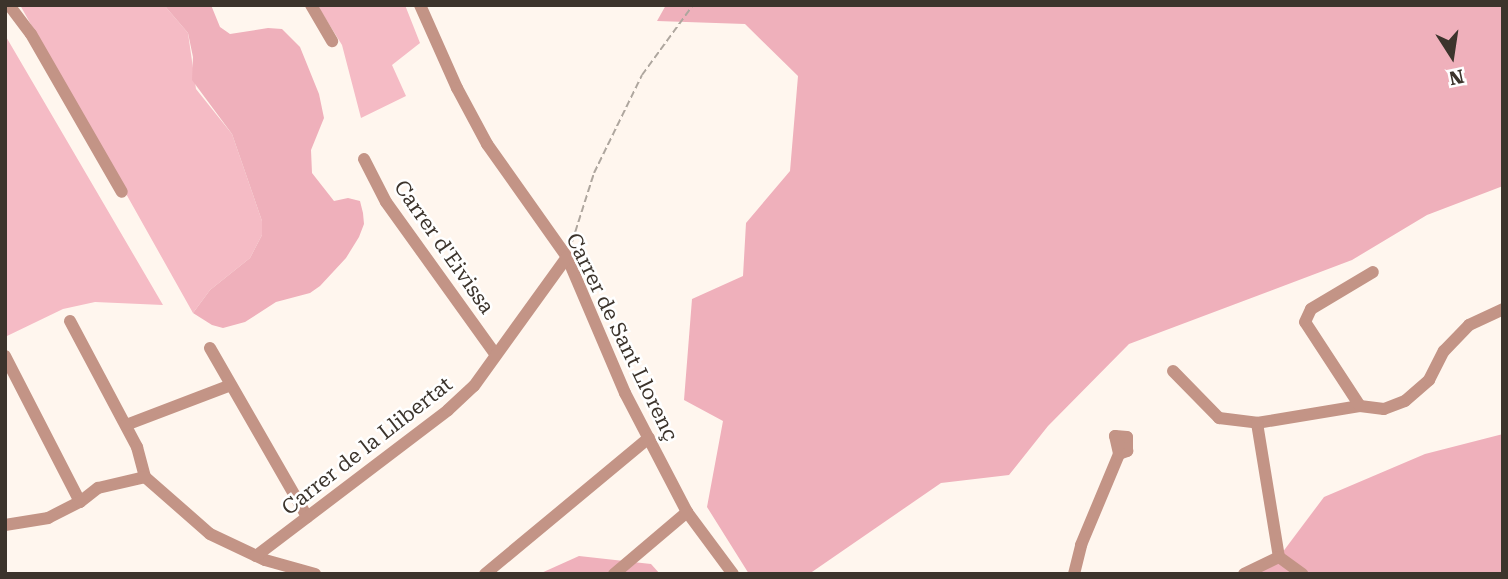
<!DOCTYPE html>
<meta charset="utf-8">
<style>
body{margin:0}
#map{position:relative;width:1508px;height:579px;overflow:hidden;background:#fff6ee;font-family:"Roboto Serif",serif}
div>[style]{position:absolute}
.green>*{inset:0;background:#f5bbc5}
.forest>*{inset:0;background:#efb0bb}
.path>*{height:2px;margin-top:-1px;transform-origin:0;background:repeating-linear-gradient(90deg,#aea69e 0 7px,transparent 0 10.5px)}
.minor>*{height:12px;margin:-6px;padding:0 6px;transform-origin:6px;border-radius:6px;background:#c39486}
span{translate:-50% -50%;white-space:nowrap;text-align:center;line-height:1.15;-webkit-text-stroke:5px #fff;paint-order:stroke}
.street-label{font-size:21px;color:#3c342c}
.frame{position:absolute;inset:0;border:7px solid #3c342c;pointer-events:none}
.north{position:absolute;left:1417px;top:21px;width:70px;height:70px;-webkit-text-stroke:5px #fff;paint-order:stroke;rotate:168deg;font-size:19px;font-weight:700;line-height:28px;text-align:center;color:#3c342c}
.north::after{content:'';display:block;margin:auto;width:24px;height:32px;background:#3c342c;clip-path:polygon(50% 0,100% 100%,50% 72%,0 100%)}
</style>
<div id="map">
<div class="green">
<i style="clip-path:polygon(20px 5px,164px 5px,188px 33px,196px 89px,232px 134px,262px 221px,262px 235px,250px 258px,210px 290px,193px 313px)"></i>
<i style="clip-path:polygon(317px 5px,405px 5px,420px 43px,392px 65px,406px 96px,361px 118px,342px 45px)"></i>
<i style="clip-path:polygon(5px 35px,163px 305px,95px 302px,63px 309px,7px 336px)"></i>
</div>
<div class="forest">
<i style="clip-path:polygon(164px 5px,211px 5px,220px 27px,230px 34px,268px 28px,282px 29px,300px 47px,319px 94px,324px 118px,311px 150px,312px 173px,334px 201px,348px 198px,360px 201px,363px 213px,364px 224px,359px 237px,346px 258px,320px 286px,310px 293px,276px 302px,245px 322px,223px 328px,212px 325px,193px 313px,210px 290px,250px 258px,262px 235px,262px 221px,232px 134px,192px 80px,193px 57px,188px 33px)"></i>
<i style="clip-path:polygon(666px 5px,1503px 5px,1503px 186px,1427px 215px,1352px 260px,1129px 344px,1048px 426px,1009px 475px,941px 483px,809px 574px,749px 574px,707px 507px,723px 421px,684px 400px,692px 299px,743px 276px,746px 223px,790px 171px,798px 76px,745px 24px,657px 21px)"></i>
<i style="clip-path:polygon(1503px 434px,1503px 574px,1258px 574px,1279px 557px,1324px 497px,1425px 454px)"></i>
<i style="clip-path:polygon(579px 556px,651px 564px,660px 574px,539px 574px)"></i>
</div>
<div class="path">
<i style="left:572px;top:242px;width:72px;rotate:-72.3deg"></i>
<i style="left:594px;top:173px;width:109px;rotate:-63.9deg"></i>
<i style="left:642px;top:75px;width:87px;rotate:-53.9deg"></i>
</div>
<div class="minor">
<i style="left:9px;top:5px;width:36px;rotate:53deg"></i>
<i style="left:31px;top:34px;width:182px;rotate:60.1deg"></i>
<i style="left:311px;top:5px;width:42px;rotate:59.7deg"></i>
<i style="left:420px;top:5px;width:91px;rotate:66deg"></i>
<i style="left:457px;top:88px;width:64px;rotate:61.8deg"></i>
<i style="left:487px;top:144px;width:138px;rotate:54.7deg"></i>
<i style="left:567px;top:257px;width:148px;rotate:66.9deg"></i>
<i style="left:625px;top:393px;width:134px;rotate:62.5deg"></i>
<i style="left:687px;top:512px;width:77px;rotate:53.4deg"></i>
<i style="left:364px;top:159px;width:48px;rotate:62.9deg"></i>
<i style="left:386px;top:202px;width:188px;rotate:54.3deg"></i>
<i style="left:70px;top:321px;width:143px;rotate:62deg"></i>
<i style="left:137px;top:447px;width:31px;rotate:75deg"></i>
<i style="left:210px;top:348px;width:195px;rotate:60.1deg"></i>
<i style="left:5px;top:356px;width:164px;rotate:62.8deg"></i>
<i style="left:1173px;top:371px;width:66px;rotate:45.6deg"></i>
<i style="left:1219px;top:418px;width:38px;rotate:7deg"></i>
<i style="left:1257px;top:423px;width:104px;rotate:-9.4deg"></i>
<i style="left:1360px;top:406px;width:24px;rotate:7deg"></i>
<i style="left:1384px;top:409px;width:22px;rotate:-21deg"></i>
<i style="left:1405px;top:401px;width:32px;rotate:-41deg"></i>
<i style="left:1429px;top:380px;width:33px;rotate:-63deg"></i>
<i style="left:1444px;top:351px;width:36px;rotate:-46deg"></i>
<i style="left:1469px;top:325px;width:38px;rotate:-25deg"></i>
<i style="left:1360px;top:406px;width:100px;rotate:-123.2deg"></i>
<i style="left:1305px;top:322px;width:14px;rotate:-65deg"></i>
<i style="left:1311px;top:309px;width:72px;rotate:-30.8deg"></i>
<i style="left:1257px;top:423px;width:136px;rotate:80.7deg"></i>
<i style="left:126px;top:425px;width:112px;rotate:-20.9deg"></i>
<i style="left:145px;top:477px;width:86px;rotate:41.2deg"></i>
<i style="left:210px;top:534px;width:61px;rotate:25.3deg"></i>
<i style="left:265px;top:560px;width:52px;rotate:15.6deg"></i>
<i style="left:5px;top:525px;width:44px;rotate:-9.2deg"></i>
<i style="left:48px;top:518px;width:36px;rotate:-27deg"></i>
<i style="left:80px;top:502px;width:23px;rotate:-38deg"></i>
<i style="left:98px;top:488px;width:48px;rotate:-13.2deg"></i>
<i style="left:256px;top:556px;width:241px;rotate:-37.2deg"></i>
<i style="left:448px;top:410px;width:35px;rotate:-43deg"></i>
<i style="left:474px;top:386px;width:159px;rotate:-54.2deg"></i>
<i style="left:1279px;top:557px;width:29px;rotate:36deg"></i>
<i style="left:485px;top:574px;width:213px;rotate:-39.7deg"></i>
<i style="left:614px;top:574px;width:96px;rotate:-40.3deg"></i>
<i style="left:1074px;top:574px;width:30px;rotate:-76deg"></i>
<i style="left:1081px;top:545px;width:99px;rotate:-67.3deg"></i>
<i style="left:1119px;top:454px;width:9px;rotate:-21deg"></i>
<i style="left:1127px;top:451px;width:14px;rotate:-90deg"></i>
<i style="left:1127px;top:437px;width:12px;rotate:-175deg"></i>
<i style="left:1115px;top:436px;width:18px;rotate:77deg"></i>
<i style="left:1244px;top:574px;width:39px;rotate:-26deg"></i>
</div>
<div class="street-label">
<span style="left:444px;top:247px;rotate:55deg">Carrer d'Eivissa</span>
<span style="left:622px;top:337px;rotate:64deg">Carrer de Sant Llorenç</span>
<span style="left:367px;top:446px;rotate:-38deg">Carrer de la Llibertat</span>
</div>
<div class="frame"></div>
<div class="north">N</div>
</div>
